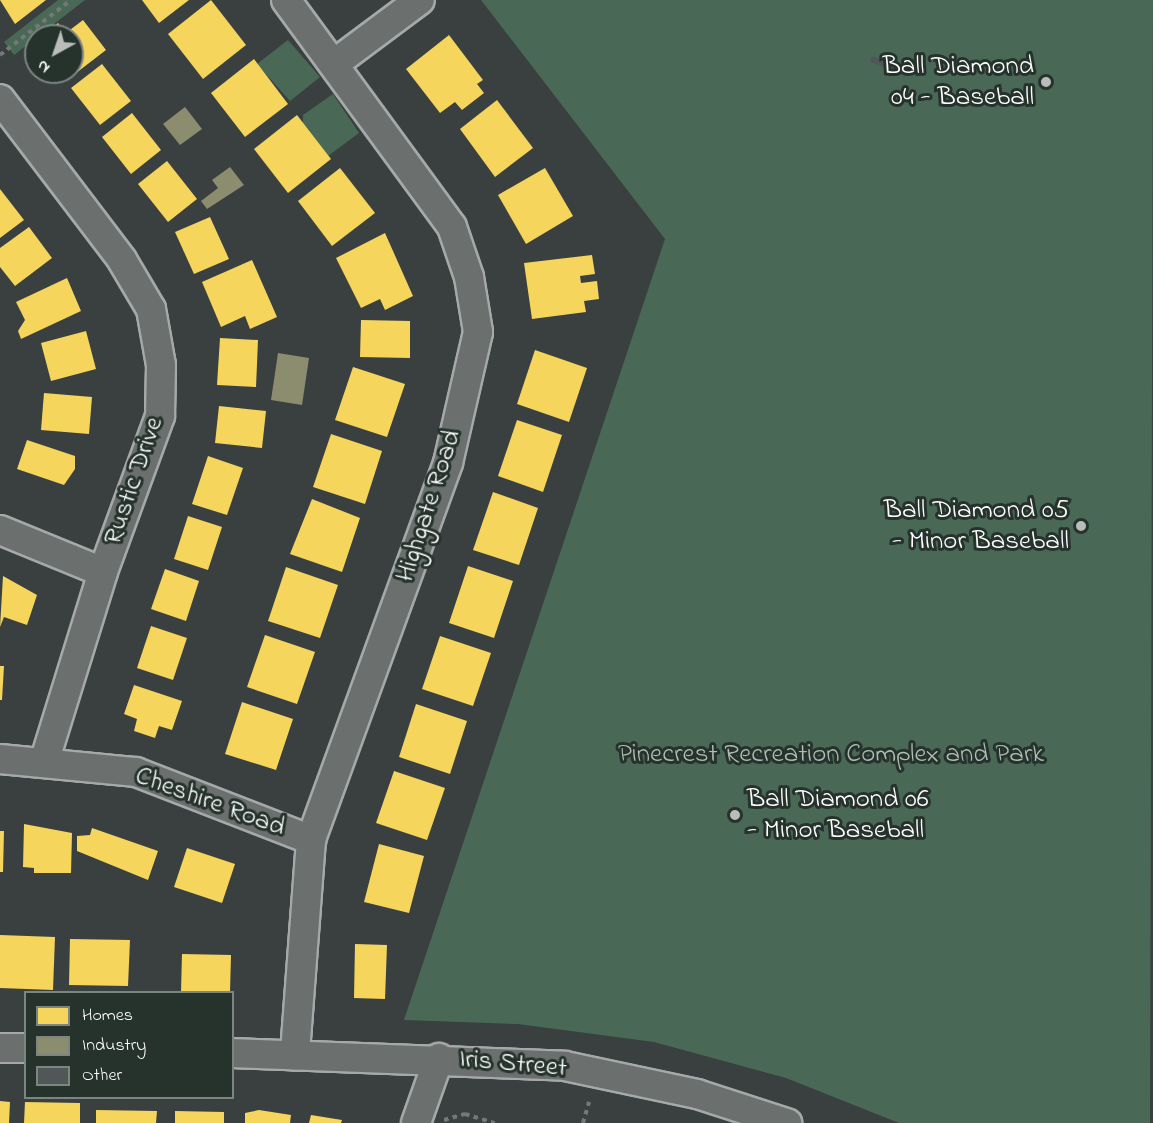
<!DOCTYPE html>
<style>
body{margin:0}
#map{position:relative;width:1153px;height:1123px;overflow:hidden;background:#3a4040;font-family:"Indie Flower",sans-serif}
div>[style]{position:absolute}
.green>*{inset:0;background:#4a6856}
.homes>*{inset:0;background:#f6d55c}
.industry>*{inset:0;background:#8c8c6e}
.building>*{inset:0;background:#515658}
.path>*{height:4px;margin-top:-2px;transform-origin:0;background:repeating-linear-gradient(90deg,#767877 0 4.5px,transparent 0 9px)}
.roads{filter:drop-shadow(2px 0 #a6a9a9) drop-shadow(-2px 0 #a6a9a9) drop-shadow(0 2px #a6a9a9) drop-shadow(0 -2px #a6a9a9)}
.minor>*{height:28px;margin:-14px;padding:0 14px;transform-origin:14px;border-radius:14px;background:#6b706e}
.dots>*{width:16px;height:16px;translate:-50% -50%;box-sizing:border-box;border:3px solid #26332d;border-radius:50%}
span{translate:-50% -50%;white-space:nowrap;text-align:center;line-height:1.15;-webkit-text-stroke:6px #26332d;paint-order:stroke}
.poi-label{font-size:27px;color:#fff}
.right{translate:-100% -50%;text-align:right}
.left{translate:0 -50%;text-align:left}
.street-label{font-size:27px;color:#fff}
.park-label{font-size:27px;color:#aebeb4}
.legend{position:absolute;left:24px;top:991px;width:210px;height:108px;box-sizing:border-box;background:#26332d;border:2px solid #7d8581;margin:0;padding:8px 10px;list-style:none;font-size:18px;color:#fff}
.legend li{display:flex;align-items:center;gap:12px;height:30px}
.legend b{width:30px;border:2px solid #7d8581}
.north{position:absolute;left:24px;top:24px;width:60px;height:60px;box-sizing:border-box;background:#26332d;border:2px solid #7d8581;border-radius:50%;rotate:220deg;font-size:16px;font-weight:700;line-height:24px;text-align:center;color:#fff}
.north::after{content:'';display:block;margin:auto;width:21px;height:27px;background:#babcbc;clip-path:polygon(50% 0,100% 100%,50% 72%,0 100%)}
</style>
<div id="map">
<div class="green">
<i style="clip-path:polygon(58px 0,85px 0,14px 55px,4px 42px)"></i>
<i style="clip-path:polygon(481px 0,1153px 0,1150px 1123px,899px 1123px,786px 1078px,654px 1042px,518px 1024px,404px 1020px,665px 239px)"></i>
<i style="clip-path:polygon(288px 40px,320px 77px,290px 101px,257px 64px)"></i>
<i style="clip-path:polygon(333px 94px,359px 133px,328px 156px,303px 123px,303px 115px)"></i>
</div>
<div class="homes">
<i style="clip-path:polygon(0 0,46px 0,15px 24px)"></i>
<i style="clip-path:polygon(142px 0,189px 0,159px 23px)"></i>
<i style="clip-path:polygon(211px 0,246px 45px,203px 79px,168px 34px)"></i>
<i style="clip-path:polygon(83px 20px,106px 50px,67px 80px,60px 72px,72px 72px,72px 36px,42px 36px,58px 23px,66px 33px)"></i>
<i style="clip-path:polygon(449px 35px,483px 80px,477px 84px,484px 93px,462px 110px,455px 102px,440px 113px,406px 69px)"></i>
<i style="clip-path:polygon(254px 59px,288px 104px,245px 137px,211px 93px)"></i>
<i style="clip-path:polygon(102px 64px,131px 101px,100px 125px,71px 88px)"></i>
<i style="clip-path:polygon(497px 100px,533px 148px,495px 177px,460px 129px)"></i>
<i style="clip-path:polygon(132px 113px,161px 150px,131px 174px,102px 137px)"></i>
<i style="clip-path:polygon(297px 115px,331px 159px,288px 193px,254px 149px)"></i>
<i style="clip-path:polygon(167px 161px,197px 199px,168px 222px,138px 184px)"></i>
<i style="clip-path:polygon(340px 168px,375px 213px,332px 246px,298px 201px)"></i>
<i style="clip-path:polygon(545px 168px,573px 216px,526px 244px,498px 195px)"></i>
<i style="clip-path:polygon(0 189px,24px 220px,0 238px)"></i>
<i style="clip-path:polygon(210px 217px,229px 259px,194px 274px,175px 232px)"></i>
<i style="clip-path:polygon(29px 227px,52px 258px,15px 286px,0 267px,0 248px)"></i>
<i style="clip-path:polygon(385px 233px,413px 296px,385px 310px,380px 299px,361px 308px,336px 258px)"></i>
<i style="clip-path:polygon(592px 255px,595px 274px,580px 276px,581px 283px,597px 281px,599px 299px,584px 301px,586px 312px,532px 319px,524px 263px)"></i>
<i style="clip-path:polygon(252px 260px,277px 317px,250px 329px,245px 316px,221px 327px,202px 282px)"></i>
<i style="clip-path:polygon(67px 278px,81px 311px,21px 339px,18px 331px,25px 320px,16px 302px)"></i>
<i style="clip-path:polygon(361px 320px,410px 321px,410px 358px,360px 357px)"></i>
<i style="clip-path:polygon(86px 331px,96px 369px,51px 381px,41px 343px)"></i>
<i style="clip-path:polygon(220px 338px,258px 340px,256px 387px,217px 385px)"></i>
<i style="clip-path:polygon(535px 350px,587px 368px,569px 422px,517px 404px)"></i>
<i style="clip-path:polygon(353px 367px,405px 384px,387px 437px,335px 420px)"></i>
<i style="clip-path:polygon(44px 393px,92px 397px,89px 434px,41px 430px)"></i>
<i style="clip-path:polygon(219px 406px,266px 411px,262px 448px,215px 443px)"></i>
<i style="clip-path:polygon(517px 420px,562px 435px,543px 492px,498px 476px)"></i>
<i style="clip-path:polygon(331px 434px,382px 451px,365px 504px,313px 487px)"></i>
<i style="clip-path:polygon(27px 440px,75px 456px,75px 469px,64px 485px,17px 469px)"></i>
<i style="clip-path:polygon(208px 456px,243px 468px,227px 515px,192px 504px)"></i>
<i style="clip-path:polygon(493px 492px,538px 508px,519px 565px,473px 550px)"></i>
<i style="clip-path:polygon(312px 499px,360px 518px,342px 572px,290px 554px)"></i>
<i style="clip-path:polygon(188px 516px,222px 527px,208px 570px,174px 559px)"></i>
<i style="clip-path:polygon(468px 566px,513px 581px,494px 638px,449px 623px)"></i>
<i style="clip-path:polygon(286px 567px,338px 585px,320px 638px,268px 621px)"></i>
<i style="clip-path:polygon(165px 569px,199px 581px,186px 621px,151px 609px)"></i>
<i style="clip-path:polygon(3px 576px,37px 595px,27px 625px,4px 617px,0 627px)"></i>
<i style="clip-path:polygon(151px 626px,187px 638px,173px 680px,137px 668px)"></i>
<i style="clip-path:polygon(265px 635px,315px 652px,297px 704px,247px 687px)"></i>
<i style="clip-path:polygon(440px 636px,491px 653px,473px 706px,422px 689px)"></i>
<i style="clip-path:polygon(0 666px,4px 666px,2px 700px,0 700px)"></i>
<i style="clip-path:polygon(134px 685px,182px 701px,172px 730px,159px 726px,155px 738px,134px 731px,137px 719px,124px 714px)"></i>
<i style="clip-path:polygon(242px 702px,293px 719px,276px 770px,225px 754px)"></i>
<i style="clip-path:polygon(416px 704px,467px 721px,450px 774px,399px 757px)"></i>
<i style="clip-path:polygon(394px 771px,445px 788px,427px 840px,376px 823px)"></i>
<i style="clip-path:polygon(24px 824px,72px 833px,71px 873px,34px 873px,34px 868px,23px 867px)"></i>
<i style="clip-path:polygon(92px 828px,158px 851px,148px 880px,77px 851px,77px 836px,90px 835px)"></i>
<i style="clip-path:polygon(0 831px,4px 831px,3px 872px,0 872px)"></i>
<i style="clip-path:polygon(379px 844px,424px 856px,409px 913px,364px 902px)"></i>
<i style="clip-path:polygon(187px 848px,235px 864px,222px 903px,174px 887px)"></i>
<i style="clip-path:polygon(0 935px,55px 937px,53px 990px,0 988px)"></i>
<i style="clip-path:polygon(70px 939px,130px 940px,128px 986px,69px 985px)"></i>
<i style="clip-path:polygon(355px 944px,387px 945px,385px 999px,354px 998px)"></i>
<i style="clip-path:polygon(182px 954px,231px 955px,230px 992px,181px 992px)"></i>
<i style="clip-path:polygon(0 1101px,10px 1102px,9px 1123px,0 1123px)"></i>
<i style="clip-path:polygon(25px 1102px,80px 1103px,80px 1123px,24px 1123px)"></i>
<i style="clip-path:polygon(96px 1110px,157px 1111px,156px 1123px,96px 1123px)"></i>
<i style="clip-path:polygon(259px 1110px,291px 1115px,290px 1123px,245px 1123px,245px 1113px)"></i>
<i style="clip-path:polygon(175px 1111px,224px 1112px,224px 1123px,175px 1123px)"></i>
<i style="clip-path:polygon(311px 1115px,342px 1120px,341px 1123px,309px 1123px)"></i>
</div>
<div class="industry">
<i style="clip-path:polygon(185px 107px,202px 129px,180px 145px,163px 124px)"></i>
<i style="clip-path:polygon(230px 167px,244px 185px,207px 209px,201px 201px,218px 188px,212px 180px)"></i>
<i style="clip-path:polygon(278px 353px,309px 358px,302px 405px,271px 400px)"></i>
</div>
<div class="building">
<i style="clip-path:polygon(872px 56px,903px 67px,901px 73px,870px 62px)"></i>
</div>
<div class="path">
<i style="left:0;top:55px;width:90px;rotate:-37.8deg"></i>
<i style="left:444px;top:1120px;width:22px;rotate:-16deg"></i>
<i style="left:465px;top:1114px;width:31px;rotate:17deg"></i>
<i style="left:583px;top:1123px;width:22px;rotate:-74deg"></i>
</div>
<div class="roads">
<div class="minor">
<i style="left:286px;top:0;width:281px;rotate:53.8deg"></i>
<i style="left:452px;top:227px;width:53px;rotate:71.2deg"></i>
<i style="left:469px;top:277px;width:56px;rotate:80.7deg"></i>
<i style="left:478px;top:332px;width:134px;rotate:102.9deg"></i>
<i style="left:448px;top:463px;width:401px;rotate:110deg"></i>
<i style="left:311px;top:840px;width:216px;rotate:94.3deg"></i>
<i style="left:334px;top:64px;width:107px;rotate:-36.7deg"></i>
<i style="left:0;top:99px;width:202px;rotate:52.8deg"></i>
<i style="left:122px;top:260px;width:57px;rotate:59.4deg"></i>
<i style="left:151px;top:309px;width:57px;rotate:79.9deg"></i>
<i style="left:161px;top:365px;width:51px;rotate:91.1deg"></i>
<i style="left:160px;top:416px;width:166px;rotate:110.1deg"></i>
<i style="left:103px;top:572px;width:196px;rotate:107.2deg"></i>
<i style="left:0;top:530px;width:111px;rotate:22.2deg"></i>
<i style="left:0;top:759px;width:137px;rotate:5.5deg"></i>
<i style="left:136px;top:772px;width:188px;rotate:21.2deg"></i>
<i style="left:0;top:1048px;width:26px"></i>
<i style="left:232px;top:1053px;width:333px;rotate:2.2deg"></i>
<i style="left:565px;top:1066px;width:135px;rotate:12deg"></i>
<i style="left:697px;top:1094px;width:95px;rotate:17.9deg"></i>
<i style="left:416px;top:1123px;width:69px;rotate:-70.5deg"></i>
</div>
</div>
<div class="dots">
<i style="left:1046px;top:82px;background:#babcbc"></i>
<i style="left:1081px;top:526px;background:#babcbc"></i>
<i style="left:735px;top:815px;background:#babcbc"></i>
</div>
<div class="poi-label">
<span class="right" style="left:1034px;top:82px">Ball Diamond<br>04 - Baseball</span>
<span class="right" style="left:1069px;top:526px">Ball Diamond 05<br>- Minor Baseball</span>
<span class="left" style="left:747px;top:815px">Ball Diamond 06<br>- Minor Baseball</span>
</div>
<div class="street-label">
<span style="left:134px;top:481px;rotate:-71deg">Rustic Drive</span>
<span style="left:429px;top:506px;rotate:-72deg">Highgate Road</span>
<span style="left:210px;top:802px;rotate:20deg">Cheshire Road</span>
<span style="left:513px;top:1064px;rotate:5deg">Iris Street</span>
</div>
<div class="park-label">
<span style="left:831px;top:755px">Pinecrest Recreation Complex and Park</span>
</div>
<ul class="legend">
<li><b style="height:16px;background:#f6d55c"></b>Homes</li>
<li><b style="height:16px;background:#8c8c6e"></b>Industry</li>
<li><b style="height:16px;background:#515658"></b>Other</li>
</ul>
<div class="north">N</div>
</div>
